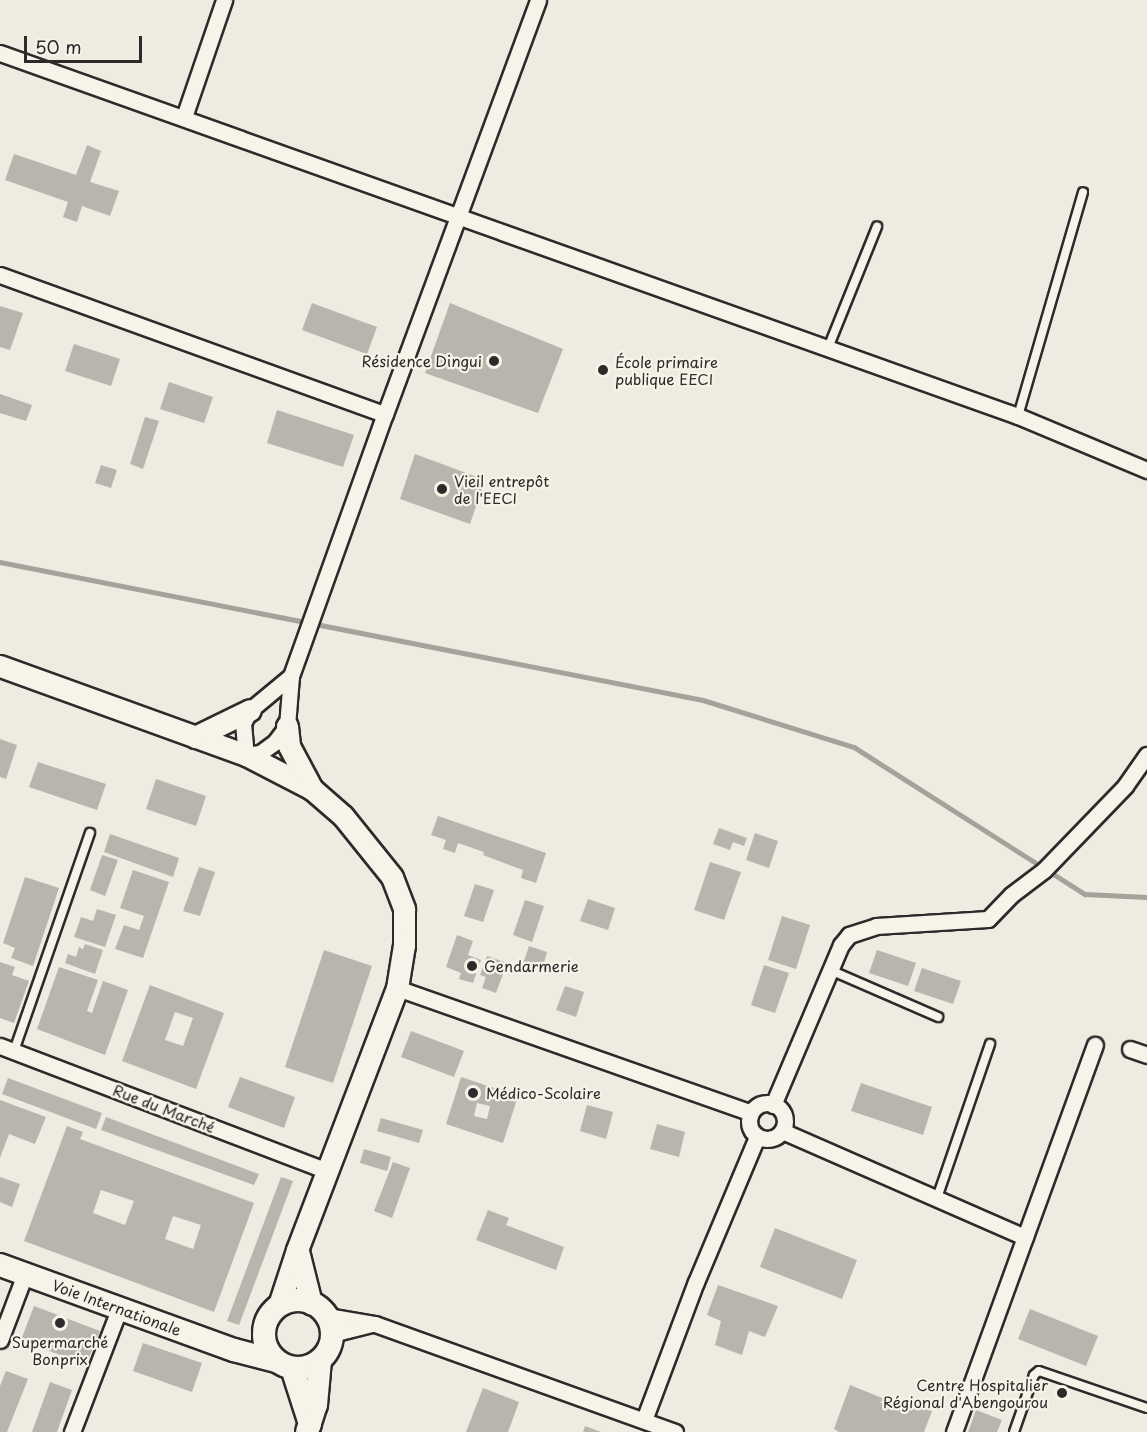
<!DOCTYPE html>
<meta charset="utf-8">
<style>
body{margin:0}
#map{position:relative;width:1147px;height:1432px;overflow:hidden;background:#efebe0;font-family:"Playpen Sans",sans-serif}
div>[style]{position:absolute}
.stream>*{height:4.5px;margin:-2.25px;padding:0 2.25px;transform-origin:2.25px;border-radius:2.25px;background:#a4a29a}
.building>*{inset:0;background:#b8b5ae}
.roads{filter:drop-shadow(2px 0 #2b2b2b) drop-shadow(-2px 0 #2b2b2b) drop-shadow(0 2px #2b2b2b) drop-shadow(0 -2px #2b2b2b)}
.lane>*{height:8px;margin:-4px;padding:0 4px;transform-origin:4px;border-radius:4px;background:#f7f3e8}
.street>*{height:15px;margin:-7.5px;padding:0 7.5px;transform-origin:7.5px;border-radius:7.5px;background:#f7f3e8}
.street>.ring{margin:-7.5px;padding:0;box-sizing:content-box;background:none;border:15px solid #f7f3e8;border-radius:50%}
.secondary>*{height:21px;margin:-10.5px;padding:0 10.5px;transform-origin:10.5px;border-radius:10.5px;background:#f7f3e8}
.primary>*{height:22px;margin:-11px;padding:0 11px;transform-origin:11px;border-radius:11px;background:#f7f3e8}
.primary>.ring{margin:-11px;padding:0;box-sizing:content-box;background:none;border:22px solid #f7f3e8;border-radius:50%}
.dots>*{width:16px;height:16px;translate:-50% -50%;box-sizing:border-box;border:3px solid #f7f3e8;border-radius:50%}
span{translate:-50% -50%;white-space:nowrap;text-align:center;line-height:1.15;-webkit-text-stroke:4.5px #f7f3e8;paint-order:stroke}
.poi-label{font-size:15px;color:#2b2b2b}
.right{translate:-100% -50%;text-align:right}
.left{translate:0 -50%;text-align:left}
.street-label{font-size:15px;color:#2b2b2b}
.scale{position:absolute;left:24px;top:36px;width:118px;height:27px;box-sizing:border-box;border:3px solid #2b2b2b;border-top:0;padding-left:8px;font-size:18px;line-height:21px;white-space:nowrap;color:#2b2b2b;-webkit-text-stroke:4px #f7f3e8;paint-order:stroke}
</style>
<div id="map">
<div class="stream">
<i style="left:0;top:562px;width:716px;rotate:11.11deg"></i>
<i style="left:703px;top:700px;width:158px;rotate:17.3deg"></i>
<i style="left:854px;top:747px;width:274px;rotate:32.5deg"></i>
<i style="left:1085px;top:894px;width:62px;rotate:2.8deg"></i>
</div>
<div class="building">
<i style="clip-path:polygon(87px 145px,101px 151px,90px 182px,119px 191px,110px 216px,82px 206px,77px 222px,63px 217px,68px 202px,5px 180px,14px 154px,76px 175px)"></i>
<i style="clip-path:polygon(312px 303px,377px 327px,367px 354px,302px 330px)"></i>
<i style="clip-path:polygon(450px 303px,563px 349px,538px 413px,425px 373px)"></i>
<i style="clip-path:polygon(0 306px,23px 313px,10px 350px,0 347px)"></i>
<i style="clip-path:polygon(74px 344px,120px 359px,111px 386px,65px 371px)"></i>
<i style="clip-path:polygon(169px 382px,213px 397px,204px 423px,160px 409px)"></i>
<i style="clip-path:polygon(0 394px,32px 405px,26px 421px,0 413px)"></i>
<i style="clip-path:polygon(277px 410px,354px 435px,343px 467px,267px 443px)"></i>
<i style="clip-path:polygon(145px 417px,159px 421px,143px 469px,130px 464px)"></i>
<i style="clip-path:polygon(415px 454px,485px 480px,470px 524px,400px 499px)"></i>
<i style="clip-path:polygon(101px 465px,117px 470px,111px 488px,95px 483px)"></i>
<i style="clip-path:polygon(0 739px,17px 745px,6px 779px,0 777px)"></i>
<i style="clip-path:polygon(38px 762px,106px 784px,97px 810px,29px 787px)"></i>
<i style="clip-path:polygon(156px 779px,206px 796px,196px 826px,146px 809px)"></i>
<i style="clip-path:polygon(438px 816px,546px 853px,536px 883px,521px 878px,523px 870px,483px 855px,484px 852px,458px 843px,455px 853px,443px 849px,446px 840px,431px 835px)"></i>
<i style="clip-path:polygon(719px 828px,747px 838px,744px 846px,733px 842px,730px 850px,713px 844px)"></i>
<i style="clip-path:polygon(755px 833px,778px 841px,769px 868px,746px 860px)"></i>
<i style="clip-path:polygon(110px 834px,179px 858px,173px 877px,104px 852px)"></i>
<i style="clip-path:polygon(102px 855px,118px 860px,105px 896px,90px 890px)"></i>
<i style="clip-path:polygon(710px 862px,741px 872px,724px 920px,694px 910px)"></i>
<i style="clip-path:polygon(199px 867px,215px 872px,200px 916px,183px 911px)"></i>
<i style="clip-path:polygon(133px 870px,169px 882px,143px 958px,115px 949px,124px 925px,139px 930px,144px 916px,120px 908px)"></i>
<i style="clip-path:polygon(25px 877px,59px 888px,33px 966px,11px 958px,15px 948px,3px 943px)"></i>
<i style="clip-path:polygon(475px 884px,494px 890px,483px 922px,464px 916px)"></i>
<i style="clip-path:polygon(588px 899px,615px 908px,608px 930px,580px 921px)"></i>
<i style="clip-path:polygon(525px 900px,544px 906px,532px 942px,513px 935px)"></i>
<i style="clip-path:polygon(97px 909px,116px 915px,105px 947px,74px 937px,81px 917px,93px 921px)"></i>
<i style="clip-path:polygon(782px 916px,810px 925px,796px 969px,768px 960px)"></i>
<i style="clip-path:polygon(457px 935px,473px 941px,468px 955px,481px 960px,473px 983px,459px 979px,461px 973px,446px 967px)"></i>
<i style="clip-path:polygon(85px 944px,103px 950px,95px 974px,65px 963px,68px 954px,76px 957px,79px 947px,83px 949px)"></i>
<i style="clip-path:polygon(529px 946px,547px 952px,542px 970px,523px 964px)"></i>
<i style="clip-path:polygon(324px 950px,372px 966px,333px 1083px,285px 1067px)"></i>
<i style="clip-path:polygon(877px 950px,916px 963px,908px 986px,869px 973px)"></i>
<i style="clip-path:polygon(487px 956px,507px 963px,496px 993px,482px 988px,486px 977px,480px 975px)"></i>
<i style="clip-path:polygon(0 962px,15px 967px,12px 975px,29px 981px,14px 1023px,0 1018px)"></i>
<i style="clip-path:polygon(764px 965px,789px 973px,775px 1013px,751px 1005px)"></i>
<i style="clip-path:polygon(59px 967px,98px 980px,87px 1011px,92px 1013px,103px 981px,128px 990px,105px 1055px,37px 1029px)"></i>
<i style="clip-path:polygon(922px 968px,961px 981px,953px 1004px,914px 991px)"></i>
<i style="clip-path:polygon(evenodd,150px 985px,224px 1013px,196px 1089px,122px 1061px,150px 985px,175px 1012px,193px 1018px,183px 1046px,165px 1040px,175px 1012px)"></i>
<i style="clip-path:polygon(565px 986px,584px 992px,576px 1017px,556px 1010px)"></i>
<i style="clip-path:polygon(411px 1031px,464px 1051px,454px 1077px,401px 1057px)"></i>
<i style="clip-path:polygon(240px 1077px,295px 1097px,284px 1128px,228px 1107px)"></i>
<i style="clip-path:polygon(evenodd,461px 1077px,518px 1096px,503px 1143px,446px 1124px,461px 1077px,477px 1103px,490px 1106px,487px 1119px,474px 1116px,477px 1103px)"></i>
<i style="clip-path:polygon(8px 1078px,102px 1113px,96px 1129px,2px 1094px)"></i>
<i style="clip-path:polygon(861px 1083px,932px 1107px,923px 1135px,851px 1111px)"></i>
<i style="clip-path:polygon(0 1100px,46px 1117px,35px 1144px,9px 1134px,0 1158px)"></i>
<i style="clip-path:polygon(587px 1105px,613px 1112px,606px 1139px,580px 1131px)"></i>
<i style="clip-path:polygon(106px 1117px,259px 1174px,254px 1185px,101px 1130px)"></i>
<i style="clip-path:polygon(381px 1118px,423px 1130px,419px 1143px,377px 1131px)"></i>
<i style="clip-path:polygon(657px 1124px,685px 1132px,679px 1157px,650px 1149px)"></i>
<i style="clip-path:polygon(evenodd,67px 1126px,83px 1132px,80px 1139px,254px 1203px,214px 1312px,24px 1241px,67px 1126px,101px 1190px,134px 1201px,125px 1225px,93px 1213px,101px 1190px,67px 1126px,173px 1216px,201px 1225px,193px 1249px,165px 1239px,173px 1216px)"></i>
<i style="clip-path:polygon(364px 1149px,391px 1157px,387px 1171px,360px 1163px)"></i>
<i style="clip-path:polygon(393px 1162px,410px 1168px,392px 1218px,374px 1211px)"></i>
<i style="clip-path:polygon(0 1177px,20px 1184px,12px 1207px,0 1202px)"></i>
<i style="clip-path:polygon(281px 1177px,293px 1181px,239px 1325px,227px 1321px)"></i>
<i style="clip-path:polygon(488px 1210px,509px 1218px,506px 1225px,564px 1247px,556px 1270px,476px 1240px)"></i>
<i style="clip-path:polygon(775px 1228px,857px 1260px,842px 1299px,760px 1267px)"></i>
<i style="clip-path:polygon(718px 1285px,778px 1306px,765px 1337px,749px 1331px,742px 1355px,715px 1345px,721px 1321px,707px 1315px)"></i>
<i style="clip-path:polygon(34px 1306px,100px 1331px,86px 1365px,21px 1340px)"></i>
<i style="clip-path:polygon(1030px 1309px,1098px 1336px,1086px 1366px,1018px 1339px)"></i>
<i style="clip-path:polygon(143px 1343px,202px 1363px,192px 1392px,133px 1371px)"></i>
<i style="clip-path:polygon(6px 1371px,28px 1379px,7px 1432px,0 1432px,0 1386px)"></i>
<i style="clip-path:polygon(50px 1382px,72px 1390px,57px 1432px,32px 1432px)"></i>
<i style="clip-path:polygon(850px 1385px,887px 1400px,886px 1395px,932px 1411px,924px 1432px,839px 1432px,834px 1429px)"></i>
<i style="clip-path:polygon(483px 1388px,519px 1402px,508px 1432px,466px 1432px)"></i>
<i style="clip-path:polygon(976px 1410px,1002px 1420px,997px 1432px,968px 1432px)"></i>
<i style="clip-path:polygon(585px 1426px,601px 1432px,583px 1432px)"></i>
</div>
<div class="roads">
<div class="lane">
<i style="left:828px;top:348px;width:131px;rotate:-68deg"></i>
<i style="left:1018px;top:416px;width:233px;rotate:-73.8deg"></i>
<i style="left:830px;top:970px;width:118px;rotate:23.5deg"></i>
<i style="left:14px;top:1051px;width:231px;rotate:-70.8deg"></i>
<i style="left:937px;top:1198px;width:163px;rotate:-71deg"></i>
<i style="left:1014px;top:1432px;width:60px;rotate:-70.7deg"></i>
<i style="left:1034px;top:1375px;width:6px;rotate:-39deg"></i>
<i style="left:1039px;top:1371px;width:114px;rotate:18.9deg"></i>
</div>
<div class="street">
<i style="left:0;top:53px;width:1081px;rotate:19.63deg"></i>
<i style="left:1018px;top:416px;width:140px;rotate:22.7deg"></i>
<i style="left:184px;top:117px;width:124px;rotate:-71.1deg"></i>
<i style="left:0;top:275px;width:409px;rotate:19.9deg"></i>
<i style="left:291px;top:676px;width:53px;rotate:140.3deg"></i>
<i style="left:250px;top:710px;width:15px;rotate:118deg"></i>
<i style="left:243px;top:723px;width:32px;rotate:85deg"></i>
<i style="left:246px;top:755px;width:14px;rotate:-8deg"></i>
<i style="left:260px;top:753px;width:19px;rotate:-36deg"></i>
<i style="left:275px;top:742px;width:20px;rotate:-53deg"></i>
<i style="left:287px;top:726px;width:50px;rotate:-85.4deg"></i>
<i style="left:291px;top:676px;width:278px;rotate:-70.3deg"></i>
<i style="left:385px;top:414px;width:441px;rotate:-69.7deg"></i>
<i style="left:397px;top:988px;width:375px;rotate:19.4deg"></i>
<i style="left:0;top:1046px;width:350px;rotate:20.9deg"></i>
<i style="left:1130px;top:1049px;width:18px;rotate:19deg"></i>
<i class="ring" style="left:749px;top:1103px;width:21px;height:21px"></i>
<i style="left:773px;top:1105px;width:174px;rotate:-67deg"></i>
<i style="left:841px;top:945px;width:13px;rotate:-51deg"></i>
<i style="left:849px;top:935px;width:28px;rotate:-18deg"></i>
<i style="left:876px;top:926px;width:112px;rotate:-3.6deg"></i>
<i style="left:988px;top:919px;width:33px;rotate:-46deg"></i>
<i style="left:1011px;top:895px;width:41px;rotate:-37.1deg"></i>
<i style="left:1044px;top:870px;width:117px;rotate:-46deg"></i>
<i style="left:1125px;top:786px;width:38px;rotate:-55deg"></i>
<i style="left:782px;top:1131px;width:265px;rotate:23.6deg"></i>
<i style="left:327px;top:1316px;width:49px;rotate:9.5deg"></i>
<i style="left:375px;top:1324px;width:319px;rotate:19.8deg"></i>
<i style="left:332px;top:1334px;width:41px;rotate:-14deg"></i>
<i style="left:0;top:1340px;width:71px;rotate:-69.3deg"></i>
<i style="left:644px;top:1420px;width:147px;rotate:-69.4deg"></i>
<i style="left:696px;top:1282px;width:157px;rotate:-67.2deg"></i>
<i style="left:72px;top:1432px;width:134px;rotate:-69deg"></i>
<i style="left:954px;top:1432px;width:412px;rotate:-70deg"></i>
</div>
<div class="secondary">
<i style="left:0;top:666px;width:262px;rotate:19.9deg"></i>
<i style="left:246px;top:755px;width:74px;rotate:27.3deg"></i>
<i style="left:312px;top:789px;width:41px;rotate:41.1deg"></i>
<i style="left:343px;top:816px;width:78px;rotate:51.2deg"></i>
<i style="left:392px;top:877px;width:34px;rotate:69deg"></i>
<i style="left:404px;top:909px;width:36px;rotate:90deg"></i>
<i style="left:404px;top:945px;width:44px;rotate:99.2deg"></i>
<i style="left:397px;top:988px;width:280px;rotate:110.9deg"></i>
<i style="left:297px;top:1250px;width:58px;rotate:108.1deg"></i>
<i style="left:287px;top:726px;width:20px;rotate:84deg"></i>
<i style="left:289px;top:746px;width:49px;rotate:61.9deg"></i>
<i style="left:195px;top:737px;width:61px;rotate:-26.1deg"></i>
<i style="left:298px;top:1251px;width:54px;rotate:76deg"></i>
</div>
<div class="primary">
<i style="left:0;top:1265px;width:249px;rotate:20deg"></i>
<i style="left:234px;top:1350px;width:43px;rotate:14.7deg"></i>
<i class="ring" style="left:264px;top:1300px;width:46px;height:46px"></i>
<i style="left:292px;top:1368px;width:59px;rotate:72.2deg"></i>
<i style="left:307px;top:1432px;width:28px;rotate:-72deg"></i>
<i style="left:316px;top:1405px;width:45px;rotate:-84.9deg"></i>
</div>
</div>
<div class="dots">
<i style="left:494px;top:361px;background:#2b2b2b"></i>
<i style="left:603px;top:370px;background:#2b2b2b"></i>
<i style="left:442px;top:489px;background:#2b2b2b"></i>
<i style="left:472px;top:966px;background:#2b2b2b"></i>
<i style="left:473px;top:1093px;background:#2b2b2b"></i>
<i style="left:60px;top:1323px;background:#2b2b2b"></i>
<i style="left:1062px;top:1393px;background:#2b2b2b"></i>
</div>
<div class="poi-label">
<span class="right" style="left:482px;top:361px">Résidence Dingui</span>
<span class="left" style="left:615px;top:370px">École primaire<br>publique EECI</span>
<span class="left" style="left:454px;top:489px">Vieil entrepôt<br>de l'EECI</span>
<span class="left" style="left:484px;top:966px">Gendarmerie</span>
<span class="left" style="left:486px;top:1093px">Médico-Scolaire</span>
<span style="left:60px;top:1350px">Supermarché<br>Bonprix</span>
<span class="right" style="left:1048px;top:1393px">Centre Hospitalier<br>Régional d'Abengourou</span>
</div>
<div class="street-label">
<span style="left:164px;top:1108px;rotate:21deg">Rue du Marché</span>
<span style="left:117px;top:1307px;rotate:20deg">Voie Internationale</span>
</div>
<div class="scale">50 m</div>
</div>
